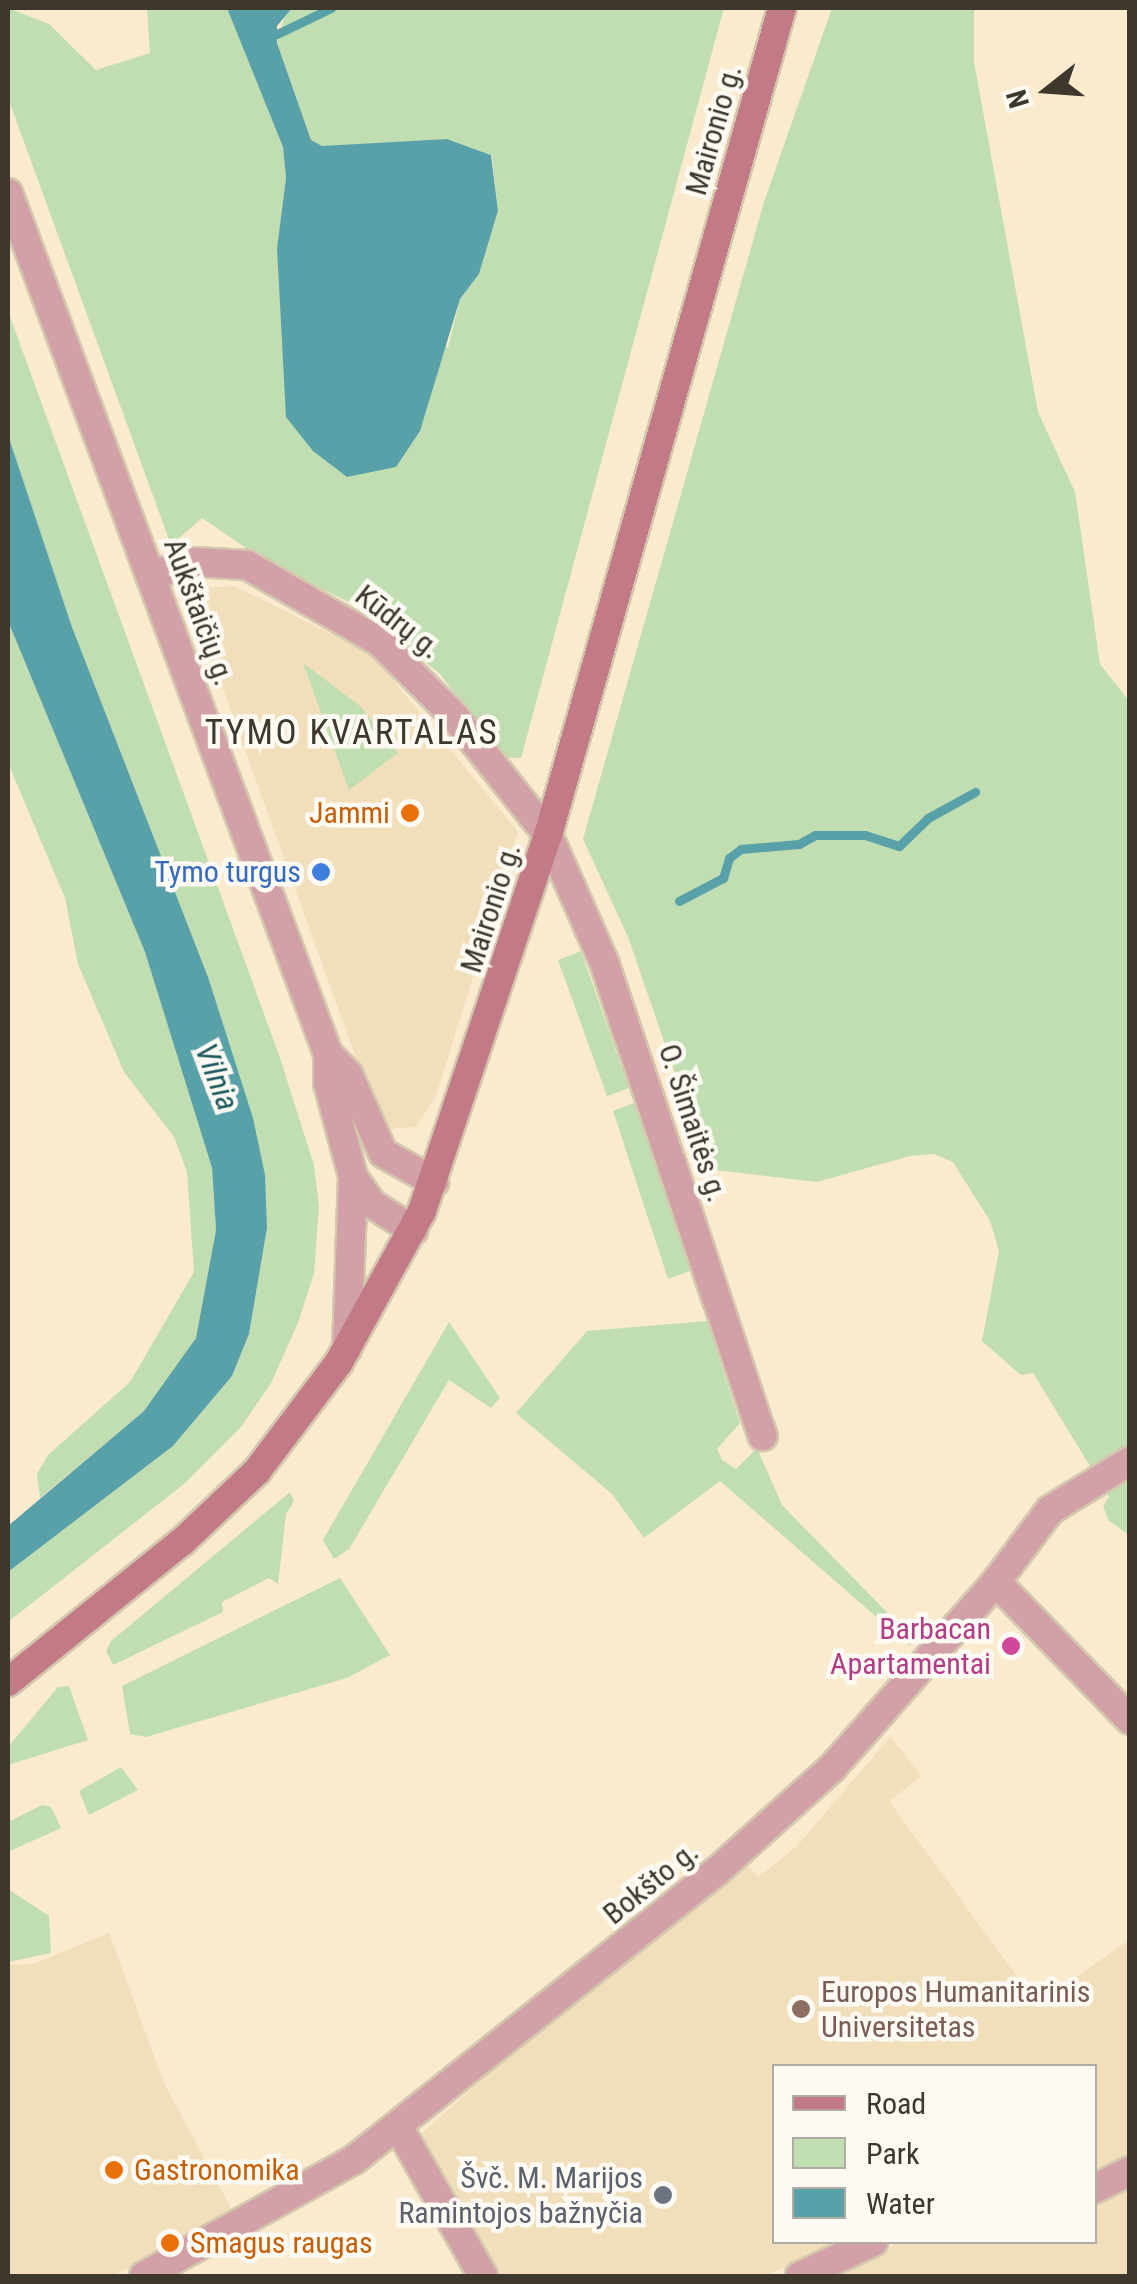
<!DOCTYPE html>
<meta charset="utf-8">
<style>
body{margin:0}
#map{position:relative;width:1137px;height:2284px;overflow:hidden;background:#faebcf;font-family:"Roboto Condensed",sans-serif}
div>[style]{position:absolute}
.built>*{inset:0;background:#f1dfbb}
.green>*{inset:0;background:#c0deb1}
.water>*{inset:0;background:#59a1a8}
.stream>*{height:9px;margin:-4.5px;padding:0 4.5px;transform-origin:4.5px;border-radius:4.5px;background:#59a1a8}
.roads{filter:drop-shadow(2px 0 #d4c7ae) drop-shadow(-2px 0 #d4c7ae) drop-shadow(0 2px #d4c7ae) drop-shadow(0 -2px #d4c7ae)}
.minor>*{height:28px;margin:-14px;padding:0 14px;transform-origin:14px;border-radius:14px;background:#d2a0a7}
.secondary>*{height:28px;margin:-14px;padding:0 14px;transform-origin:14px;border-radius:14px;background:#c27a86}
.dots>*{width:28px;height:28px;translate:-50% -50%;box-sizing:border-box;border:5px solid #fdfaf4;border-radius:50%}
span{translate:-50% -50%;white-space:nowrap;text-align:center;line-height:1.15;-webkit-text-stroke:9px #fdfaf4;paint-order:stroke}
.street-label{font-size:30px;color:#3d372c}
.food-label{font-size:30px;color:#c56008}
.right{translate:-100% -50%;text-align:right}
.left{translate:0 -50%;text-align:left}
.shop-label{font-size:30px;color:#366cbe}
.hotel-label{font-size:30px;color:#b23c85}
.education-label{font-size:30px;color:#785e54}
.worship-label{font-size:30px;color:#5b616d}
.water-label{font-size:32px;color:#1c595f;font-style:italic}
.quarter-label{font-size:35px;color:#3d372c;letter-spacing:2.5px}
.frame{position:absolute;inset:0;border:10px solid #3d372c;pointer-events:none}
.legend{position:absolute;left:772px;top:2064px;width:325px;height:180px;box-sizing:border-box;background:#fdfaf4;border:2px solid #b0aca4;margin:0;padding:12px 18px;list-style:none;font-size:30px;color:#3d372c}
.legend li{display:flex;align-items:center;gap:20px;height:50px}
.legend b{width:50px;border:2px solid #b0aca4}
.north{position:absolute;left:997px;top:40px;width:100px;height:100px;-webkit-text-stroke:8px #fdfaf4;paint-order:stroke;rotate:253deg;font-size:28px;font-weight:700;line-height:40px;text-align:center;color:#3d372c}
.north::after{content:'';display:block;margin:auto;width:35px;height:45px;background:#3d372c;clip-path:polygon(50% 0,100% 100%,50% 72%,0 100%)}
</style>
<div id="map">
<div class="built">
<i style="clip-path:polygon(234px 586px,371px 653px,518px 832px,436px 1096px,416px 1127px,386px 1129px,378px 1119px,187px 589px)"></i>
<i style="clip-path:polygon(890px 1737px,922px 1776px,889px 1801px,1037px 2004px,1129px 1940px,1129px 2162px,1095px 2182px,1094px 2066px,774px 2066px,774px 2242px,845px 2242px,764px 2276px,495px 2276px,422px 2133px,551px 2018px,745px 1862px,758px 1877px,797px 1846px)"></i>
<i style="clip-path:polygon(109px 1933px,164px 2083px,238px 2221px,111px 2276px,8px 2276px,8px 1965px,33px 1964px)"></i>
<i style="clip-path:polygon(1129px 2188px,1129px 2276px,841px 2276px,899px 2242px,1094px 2242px,1095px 2202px)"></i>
</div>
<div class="green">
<i style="clip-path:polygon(8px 8px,49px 24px,96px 70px,150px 53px,147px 8px,228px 8px,283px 147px,286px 178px,277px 248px,448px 348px,460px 299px,479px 274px,498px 212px,492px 155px,447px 139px,322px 147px,311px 140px,277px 43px,285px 15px,292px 8px,724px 8px,521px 758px,500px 757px,441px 675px,361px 608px,265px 561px,202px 518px,171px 545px,8px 98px)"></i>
<i style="clip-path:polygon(832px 8px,974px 8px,974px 62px,1038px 412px,1075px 492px,1100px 664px,1129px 701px,1129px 1535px,1108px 1520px,1103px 1506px,1109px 1497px,1033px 1373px,1021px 1375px,982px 1341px,999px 1251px,990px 1221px,953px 1162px,934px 1154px,910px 1156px,817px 1182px,708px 1169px,628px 937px,583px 839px,764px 202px)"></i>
<i style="clip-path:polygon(8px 311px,279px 1055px,314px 1165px,319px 1206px,314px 1273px,298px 1323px,271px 1383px,241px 1427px,184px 1484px,8px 1622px,8px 1572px,173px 1446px,232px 1376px,249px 1334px,267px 1228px,208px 977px,72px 627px,8px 435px)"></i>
<i style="clip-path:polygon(8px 621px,145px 952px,212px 1168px,216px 1230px,196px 1338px,168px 1382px,144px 1411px,40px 1498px,37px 1474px,48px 1455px,130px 1382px,194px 1272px,187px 1172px,174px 1137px,124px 1072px,78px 964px,65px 898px,8px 763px)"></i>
<i style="clip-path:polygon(303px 663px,360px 706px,398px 753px,349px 790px)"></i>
<i style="clip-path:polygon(581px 951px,629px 1088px,607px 1096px,558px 960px)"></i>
<i style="clip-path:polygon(634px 1103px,690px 1271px,668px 1279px,613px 1111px)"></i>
<i style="clip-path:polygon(707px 1321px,740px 1423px,717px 1449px,722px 1460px,736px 1469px,757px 1448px,782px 1505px,913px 1639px,910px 1646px,720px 1481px,644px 1538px,612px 1494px,516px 1413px,587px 1331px)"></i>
<i style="clip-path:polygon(449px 1322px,500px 1398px,491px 1408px,449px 1380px,349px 1549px,334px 1559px,323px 1540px)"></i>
<i style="clip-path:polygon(290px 1492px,294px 1501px,286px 1514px,278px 1584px,269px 1578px,222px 1602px,223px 1612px,113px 1665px,106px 1651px,111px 1641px)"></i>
<i style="clip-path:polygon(340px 1578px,390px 1655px,347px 1678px,146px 1737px,130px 1734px,122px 1686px)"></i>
<i style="clip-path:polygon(69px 1686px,88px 1740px,8px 1765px,8px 1747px,58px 1687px)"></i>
<i style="clip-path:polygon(121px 1767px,138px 1790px,89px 1815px,79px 1791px)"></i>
<i style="clip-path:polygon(42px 1805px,51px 1807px,61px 1828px,8px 1852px,8px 1822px)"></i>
<i style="clip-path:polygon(8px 1889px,49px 1916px,51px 1953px,8px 1962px)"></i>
</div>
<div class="water">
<i style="clip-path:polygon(227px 8px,292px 8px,277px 26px,277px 43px,311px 140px,322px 146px,447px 139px,491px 155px,498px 211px,479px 274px,460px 299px,420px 431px,396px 467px,347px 477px,313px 451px,286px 417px,277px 248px,286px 178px,283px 147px)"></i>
<i style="clip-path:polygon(8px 435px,72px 627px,208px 977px,253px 1118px,265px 1175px,267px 1228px,249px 1334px,232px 1376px,173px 1446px,8px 1572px,8px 1526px,144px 1411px,196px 1338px,216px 1230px,212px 1168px,145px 952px,8px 621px)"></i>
</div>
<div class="stream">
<i style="left:277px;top:34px;width:60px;rotate:-25.7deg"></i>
<i style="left:679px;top:901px;width:50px;rotate:-27.6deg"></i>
<i style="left:723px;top:878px;width:21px;rotate:-73deg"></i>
<i style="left:729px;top:858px;width:15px;rotate:-37deg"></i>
<i style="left:741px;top:849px;width:58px;rotate:-4.9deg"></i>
<i style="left:799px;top:844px;width:18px;rotate:-29deg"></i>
<i style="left:815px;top:835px;width:50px"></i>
<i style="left:865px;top:835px;width:36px;rotate:18deg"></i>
<i style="left:899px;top:846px;width:40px;rotate:-44deg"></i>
<i style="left:928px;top:818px;width:54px;rotate:-29deg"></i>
</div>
<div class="roads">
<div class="minor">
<i style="left:8px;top:193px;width:919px;rotate:69.61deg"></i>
<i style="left:328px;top:1054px;width:29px;rotate:90deg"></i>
<i style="left:328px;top:1083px;width:96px;rotate:75deg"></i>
<i style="left:353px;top:1176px;width:173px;rotate:92deg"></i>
<i style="left:151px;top:575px;width:46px;rotate:-16.5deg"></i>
<i style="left:195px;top:562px;width:52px;rotate:3.3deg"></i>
<i style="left:247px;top:565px;width:154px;rotate:30.1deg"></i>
<i style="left:380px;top:642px;width:105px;rotate:45deg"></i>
<i style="left:454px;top:716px;width:152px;rotate:51.7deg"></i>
<i style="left:548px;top:835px;width:139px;rotate:66.2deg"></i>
<i style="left:604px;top:962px;width:500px;rotate:71.5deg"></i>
<i style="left:328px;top:1054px;width:28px;rotate:45deg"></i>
<i style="left:348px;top:1074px;width:86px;rotate:66.1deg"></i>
<i style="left:383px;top:1153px;width:59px;rotate:29.6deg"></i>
<i style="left:353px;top:1177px;width:33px;rotate:55deg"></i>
<i style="left:372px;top:1204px;width:49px;rotate:32.4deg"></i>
<i style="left:996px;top:1582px;width:192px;rotate:45.8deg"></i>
<i style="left:399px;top:2128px;width:170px;rotate:60.4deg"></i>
<i style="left:1094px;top:2189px;width:40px;rotate:-26.6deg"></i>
<i style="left:144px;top:2276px;width:241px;rotate:-29deg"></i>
<i style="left:355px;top:2159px;width:461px;rotate:-38.5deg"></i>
<i style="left:716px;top:1872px;width:156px;rotate:-41.9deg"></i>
<i style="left:832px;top:1768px;width:248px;rotate:-48.6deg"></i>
<i style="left:996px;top:1582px;width:90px;rotate:-53.1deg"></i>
<i style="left:1050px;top:1510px;width:94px;rotate:-31.5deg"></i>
<i style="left:800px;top:2276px;width:81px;rotate:-25deg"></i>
</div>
<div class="secondary">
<i style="left:8px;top:1682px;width:225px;rotate:-38.9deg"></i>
<i style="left:183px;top:1541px;width:102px;rotate:-43.4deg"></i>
<i style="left:257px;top:1471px;width:136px;rotate:-53deg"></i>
<i style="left:339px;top:1362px;width:172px;rotate:-61.2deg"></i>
<i style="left:422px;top:1211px;width:397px;rotate:-71.5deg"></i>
<i style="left:548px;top:835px;width:859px;rotate:-74.2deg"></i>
</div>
</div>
<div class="dots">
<i style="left:410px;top:813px;background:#e8710a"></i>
<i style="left:321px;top:872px;background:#3f7fe0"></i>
<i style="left:1011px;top:1646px;background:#d1479c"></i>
<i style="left:801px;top:2009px;background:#8d6e63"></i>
<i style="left:114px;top:2170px;background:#e8710a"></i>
<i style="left:663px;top:2195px;background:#6b7280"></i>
<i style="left:170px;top:2243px;background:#e8710a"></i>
</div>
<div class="street-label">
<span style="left:714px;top:130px;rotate:-74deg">Maironio g.</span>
<span style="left:199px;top:612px;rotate:70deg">Aukštaičių g.</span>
<span style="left:398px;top:622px;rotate:38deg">Kūdrų g.</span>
<span style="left:491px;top:908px;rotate:-72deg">Maironio g.</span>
<span style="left:693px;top:1123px;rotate:72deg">O. Šimaitės g.</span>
<span style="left:651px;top:1883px;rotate:-39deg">Bokšto g.</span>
</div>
<div class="food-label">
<span class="right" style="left:390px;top:813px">Jammi</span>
<span class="left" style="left:134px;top:2170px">Gastronomika</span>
<span class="left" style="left:190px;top:2243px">Smagus raugas</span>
</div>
<div class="shop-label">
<span class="right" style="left:301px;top:872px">Tymo turgus</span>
</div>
<div class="hotel-label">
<span class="right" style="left:991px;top:1646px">Barbacan<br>Apartamentai</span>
</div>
<div class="education-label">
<span class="left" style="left:821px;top:2009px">Europos Humanitarinis<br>Universitetas</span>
</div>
<div class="worship-label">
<span class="right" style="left:643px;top:2195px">Švč. M. Marijos<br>Ramintojos bažnyčia</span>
</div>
<div class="water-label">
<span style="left:217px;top:1077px;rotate:69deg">Vilnia</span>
</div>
<div class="quarter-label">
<span style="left:352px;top:733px">TYMO KVARTALAS</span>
</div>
<div class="frame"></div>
<ul class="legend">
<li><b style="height:12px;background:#c27a86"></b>Road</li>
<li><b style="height:28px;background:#c0deb1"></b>Park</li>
<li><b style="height:28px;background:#59a1a8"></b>Water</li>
</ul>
<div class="north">N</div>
</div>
